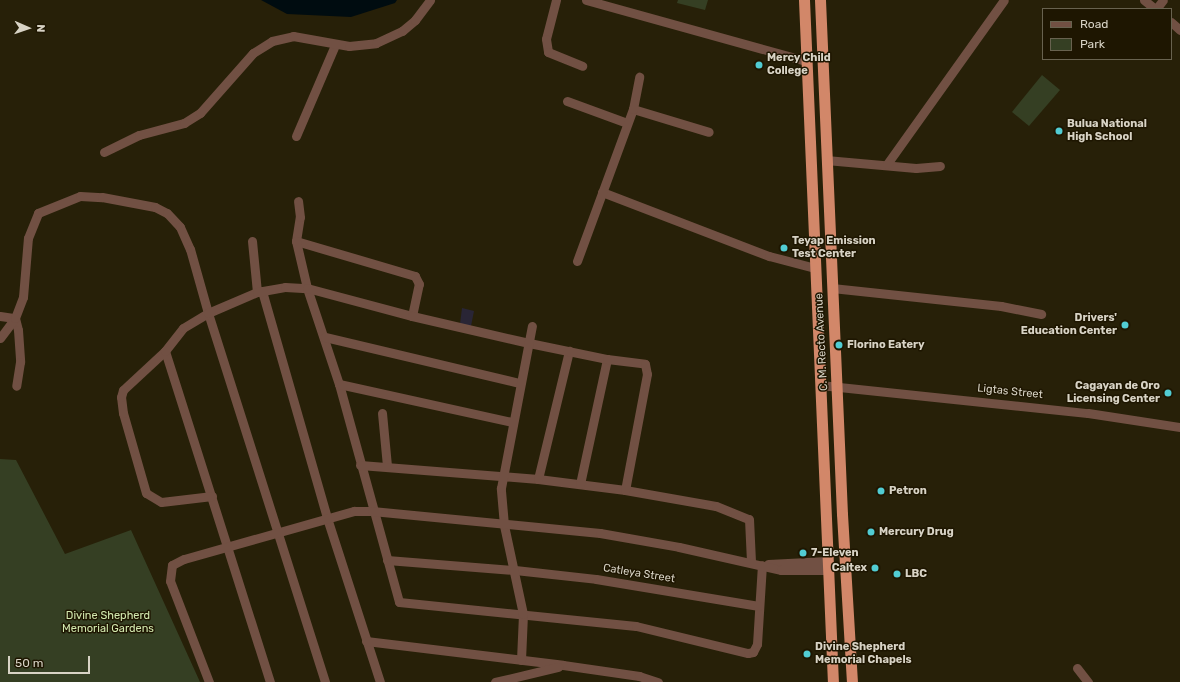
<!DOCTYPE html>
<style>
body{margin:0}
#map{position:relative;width:1180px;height:682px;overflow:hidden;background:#272008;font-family:Rubik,sans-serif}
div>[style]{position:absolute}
.industrial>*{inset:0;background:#292535}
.green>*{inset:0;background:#353f23}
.water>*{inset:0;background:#000c10}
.minor>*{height:9px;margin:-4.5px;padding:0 4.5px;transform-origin:4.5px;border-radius:4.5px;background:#715043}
.trunk>*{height:11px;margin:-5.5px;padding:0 5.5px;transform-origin:5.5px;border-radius:5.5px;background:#d28769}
.dots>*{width:11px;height:11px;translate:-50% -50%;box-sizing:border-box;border:2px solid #1e1601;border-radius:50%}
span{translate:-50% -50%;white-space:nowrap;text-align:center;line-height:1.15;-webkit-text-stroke:3px #1e1601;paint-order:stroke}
.poi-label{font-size:11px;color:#d8d3c5;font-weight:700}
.left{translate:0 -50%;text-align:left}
.right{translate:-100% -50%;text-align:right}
.street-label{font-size:11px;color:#d8d3c5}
.park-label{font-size:11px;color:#d3e9af}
.legend{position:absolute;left:1042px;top:8px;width:130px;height:52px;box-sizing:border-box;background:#1e1601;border:1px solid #68624f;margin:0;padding:5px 7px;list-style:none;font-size:12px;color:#d8d3c5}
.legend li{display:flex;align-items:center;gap:8px;height:20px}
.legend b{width:20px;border:1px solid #68624f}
.north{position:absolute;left:8px;top:8px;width:40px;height:40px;-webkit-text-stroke:3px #1e1601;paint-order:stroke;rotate:92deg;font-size:11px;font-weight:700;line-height:16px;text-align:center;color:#d8d3c5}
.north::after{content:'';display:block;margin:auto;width:14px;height:18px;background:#d8d3c5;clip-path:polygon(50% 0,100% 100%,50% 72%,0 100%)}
.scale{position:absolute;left:8px;top:656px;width:82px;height:18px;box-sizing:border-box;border:2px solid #d8d3c5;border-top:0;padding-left:5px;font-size:12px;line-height:14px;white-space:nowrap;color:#d8d3c5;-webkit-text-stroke:3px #1e1601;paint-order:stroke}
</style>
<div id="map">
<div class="industrial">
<i style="clip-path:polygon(462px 308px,474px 311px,471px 326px,460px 324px)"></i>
</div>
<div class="green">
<i style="clip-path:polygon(678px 0,708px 0,705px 10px,677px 3px)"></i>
<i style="clip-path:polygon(1042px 75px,1060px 90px,1029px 126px,1012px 112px)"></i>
<i style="clip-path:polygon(0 459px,16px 460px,65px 554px,131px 530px,200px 682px,0 682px)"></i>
</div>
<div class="water">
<i style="clip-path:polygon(261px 0,397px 0,395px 3px,351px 17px,287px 14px)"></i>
</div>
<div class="minor">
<i style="left:556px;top:0;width:40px;rotate:104.4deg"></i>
<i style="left:546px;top:39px;width:13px;rotate:81deg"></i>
<i style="left:548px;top:52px;width:37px;rotate:22deg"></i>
<i style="left:586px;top:0;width:228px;rotate:15.5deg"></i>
<i style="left:1144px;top:0;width:14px;rotate:39deg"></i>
<i style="left:1156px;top:9px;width:11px;rotate:-52deg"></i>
<i style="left:1171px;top:22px;width:12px;rotate:42deg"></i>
<i style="left:567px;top:101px;width:64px;rotate:20.1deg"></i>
<i style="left:633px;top:109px;width:79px;rotate:16.8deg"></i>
<i style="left:296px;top:136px;width:99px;rotate:-66.8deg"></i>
<i style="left:104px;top:152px;width:39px;rotate:-26deg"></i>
<i style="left:139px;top:135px;width:47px;rotate:-14.9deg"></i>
<i style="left:184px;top:123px;width:19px;rotate:-32deg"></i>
<i style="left:200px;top:113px;width:80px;rotate:-48.5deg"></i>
<i style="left:253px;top:53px;width:22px;rotate:-32deg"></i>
<i style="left:272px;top:41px;width:22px;rotate:-13deg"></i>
<i style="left:293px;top:36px;width:57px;rotate:10.1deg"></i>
<i style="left:349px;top:46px;width:27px;rotate:-6deg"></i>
<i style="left:376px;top:43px;width:29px;rotate:-25deg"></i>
<i style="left:402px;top:31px;width:17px;rotate:-40deg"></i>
<i style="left:415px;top:20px;width:25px;rotate:-53deg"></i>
<i style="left:826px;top:160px;width:90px;rotate:5.1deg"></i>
<i style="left:916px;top:168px;width:24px;rotate:-5deg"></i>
<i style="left:887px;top:164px;width:201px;rotate:-54.5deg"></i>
<i style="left:602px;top:192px;width:179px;rotate:21deg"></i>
<i style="left:769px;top:256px;width:48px;rotate:14.6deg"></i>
<i style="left:252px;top:241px;width:51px;rotate:84.4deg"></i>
<i style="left:296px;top:241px;width:24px;rotate:-81deg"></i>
<i style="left:300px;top:217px;width:16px;rotate:-97deg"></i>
<i style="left:577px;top:261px;width:162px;rotate:-69.8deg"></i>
<i style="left:633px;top:109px;width:33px;rotate:-79deg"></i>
<i style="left:832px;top:288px;width:170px;rotate:6.1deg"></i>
<i style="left:1001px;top:306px;width:41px;rotate:11.3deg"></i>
<i style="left:262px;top:291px;width:236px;rotate:74deg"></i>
<i style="left:327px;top:518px;width:172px;rotate:72.1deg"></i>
<i style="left:0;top:316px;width:15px;rotate:8deg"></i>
<i style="left:15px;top:318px;width:12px;rotate:76deg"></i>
<i style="left:18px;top:330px;width:32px;rotate:86deg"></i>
<i style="left:20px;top:362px;width:24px;rotate:99deg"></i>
<i style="left:412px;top:316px;width:33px;rotate:-78deg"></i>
<i style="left:419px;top:284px;width:9px;rotate:-117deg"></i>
<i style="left:415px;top:276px;width:124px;rotate:-163.6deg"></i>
<i style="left:296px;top:241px;width:48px;rotate:76.8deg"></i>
<i style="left:307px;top:288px;width:101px;rotate:71.6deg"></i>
<i style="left:339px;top:384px;width:226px;rotate:74.6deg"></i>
<i style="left:399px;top:602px;width:238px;rotate:5.8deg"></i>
<i style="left:636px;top:626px;width:115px;rotate:13.6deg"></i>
<i style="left:748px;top:653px;width:5px;rotate:-11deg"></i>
<i style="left:753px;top:652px;width:9px;rotate:-63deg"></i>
<i style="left:757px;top:644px;width:79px;rotate:-86.4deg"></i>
<i style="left:325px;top:337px;width:200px;rotate:13.3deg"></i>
<i style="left:0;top:338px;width:25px;rotate:-53deg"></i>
<i style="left:15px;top:318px;width:22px;rotate:-69deg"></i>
<i style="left:23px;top:297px;width:59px;rotate:-85.2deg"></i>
<i style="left:28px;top:238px;width:27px;rotate:-68deg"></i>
<i style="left:38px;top:213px;width:45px;rotate:-22deg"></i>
<i style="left:80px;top:196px;width:22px;rotate:3deg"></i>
<i style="left:102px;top:197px;width:54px;rotate:10.7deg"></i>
<i style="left:155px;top:207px;width:13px;rotate:27deg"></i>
<i style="left:167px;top:213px;width:19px;rotate:47deg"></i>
<i style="left:180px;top:227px;width:24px;rotate:66deg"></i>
<i style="left:190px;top:249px;width:66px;rotate:74.3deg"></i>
<i style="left:208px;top:313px;width:387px;rotate:72.4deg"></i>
<i style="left:165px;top:351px;width:347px;rotate:72.4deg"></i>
<i style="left:339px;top:384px;width:177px;rotate:12.4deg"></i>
<i style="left:820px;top:385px;width:269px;rotate:6deg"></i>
<i style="left:1088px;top:413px;width:93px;rotate:8.7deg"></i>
<i style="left:382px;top:413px;width:53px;rotate:84.6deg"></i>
<i style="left:360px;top:465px;width:179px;rotate:4.5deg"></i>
<i style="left:538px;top:479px;width:88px;rotate:7.2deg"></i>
<i style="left:625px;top:490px;width:92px;rotate:10deg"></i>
<i style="left:716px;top:506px;width:35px;rotate:22deg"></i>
<i style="left:749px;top:519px;width:43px;rotate:87.3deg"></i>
<i style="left:538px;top:479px;width:132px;rotate:-76.4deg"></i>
<i style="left:580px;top:484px;width:128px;rotate:-77.8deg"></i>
<i style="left:212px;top:496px;width:51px;rotate:173.3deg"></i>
<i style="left:161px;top:502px;width:17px;rotate:-149deg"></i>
<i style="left:146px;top:493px;width:83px;rotate:-106deg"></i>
<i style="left:123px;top:413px;width:16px;rotate:-97deg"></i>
<i style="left:121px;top:397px;width:7px;rotate:-74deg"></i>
<i style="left:123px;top:390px;width:57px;rotate:-42.9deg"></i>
<i style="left:165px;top:351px;width:29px;rotate:-52deg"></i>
<i style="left:183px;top:328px;width:29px;rotate:-31deg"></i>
<i style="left:208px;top:313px;width:53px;rotate:-23.2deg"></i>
<i style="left:257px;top:292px;width:28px;rotate:-10deg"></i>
<i style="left:285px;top:287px;width:22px;rotate:3deg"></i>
<i style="left:307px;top:288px;width:109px;rotate:14.9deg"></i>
<i style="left:412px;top:316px;width:120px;rotate:13deg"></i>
<i style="left:529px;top:343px;width:80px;rotate:11.6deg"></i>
<i style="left:607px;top:359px;width:38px;rotate:7deg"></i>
<i style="left:645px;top:364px;width:10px;rotate:79deg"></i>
<i style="left:647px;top:374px;width:118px;rotate:100.7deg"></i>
<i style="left:387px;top:560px;width:128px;rotate:4.5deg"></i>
<i style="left:515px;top:570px;width:81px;rotate:6.3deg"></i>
<i style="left:596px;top:579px;width:165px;rotate:9.4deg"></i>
<i style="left:768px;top:564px;width:59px;rotate:-2.9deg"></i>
<i style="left:366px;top:641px;width:198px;rotate:6.9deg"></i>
<i style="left:563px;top:665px;width:77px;rotate:8.2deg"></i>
<i style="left:639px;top:676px;width:20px;rotate:18deg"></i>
<i style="left:521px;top:660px;width:46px;rotate:-87.5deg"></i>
<i style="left:523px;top:614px;width:91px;rotate:-102.1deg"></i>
<i style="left:504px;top:525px;width:37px;rotate:-95deg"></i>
<i style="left:501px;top:488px;width:165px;rotate:-79.2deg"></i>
<i style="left:1077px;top:668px;width:18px;rotate:52deg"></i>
<i style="left:209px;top:682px;width:108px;rotate:-111.1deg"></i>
<i style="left:170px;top:581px;width:16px;rotate:-83deg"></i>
<i style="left:172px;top:565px;width:13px;rotate:-27deg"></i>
<i style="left:184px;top:559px;width:177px;rotate:-15.8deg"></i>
<i style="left:354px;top:511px;width:18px"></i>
<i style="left:372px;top:511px;width:229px;rotate:5.5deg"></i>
<i style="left:600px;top:533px;width:80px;rotate:10deg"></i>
<i style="left:679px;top:547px;width:105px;rotate:12.7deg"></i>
<i style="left:781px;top:570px;width:47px"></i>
<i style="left:495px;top:682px;width:65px;rotate:-13.4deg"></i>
</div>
<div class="trunk">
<i style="left:804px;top:0;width:683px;rotate:87.57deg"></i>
<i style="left:820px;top:0;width:514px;rotate:87.55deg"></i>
<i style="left:842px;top:514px;width:168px;rotate:86.6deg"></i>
</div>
<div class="dots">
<i style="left:759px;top:65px;background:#51ccd3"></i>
<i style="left:1059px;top:131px;background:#51ccd3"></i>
<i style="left:784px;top:248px;background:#51ccd3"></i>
<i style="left:1125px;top:325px;background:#51ccd3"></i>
<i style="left:839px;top:345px;background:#51ccd3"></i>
<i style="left:1168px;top:393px;background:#51ccd3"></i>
<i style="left:881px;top:491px;background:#51ccd3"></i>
<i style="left:871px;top:532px;background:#51ccd3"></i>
<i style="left:803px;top:553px;background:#51ccd3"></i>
<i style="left:875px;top:568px;background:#51ccd3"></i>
<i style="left:897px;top:574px;background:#51ccd3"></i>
<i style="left:807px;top:654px;background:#51ccd3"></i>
</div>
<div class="poi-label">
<span class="left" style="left:767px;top:65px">Mercy Child<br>College</span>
<span class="left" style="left:1067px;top:131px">Bulua National<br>High School</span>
<span class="left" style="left:792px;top:248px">Teyap Emission<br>Test Center</span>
<span class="right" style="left:1117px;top:325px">Drivers'<br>Education Center</span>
<span class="left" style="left:847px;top:345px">Florino Eatery</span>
<span class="right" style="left:1160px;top:393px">Cagayan de Oro<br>Licensing Center</span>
<span class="left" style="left:889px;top:491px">Petron</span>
<span class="left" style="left:879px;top:532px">Mercury Drug</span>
<span class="left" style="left:811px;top:553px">7-Eleven</span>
<span class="right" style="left:867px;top:568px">Caltex</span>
<span class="left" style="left:905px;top:574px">LBC</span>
<span class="left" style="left:815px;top:654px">Divine Shepherd<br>Memorial Chapels</span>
</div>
<div class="street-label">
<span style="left:822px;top:342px;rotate:-93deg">C. M. Recto Avenue</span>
<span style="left:1010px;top:392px;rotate:6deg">Ligtas Street</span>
<span style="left:639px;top:574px;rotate:9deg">Catleya Street</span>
</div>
<div class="park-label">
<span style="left:108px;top:623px">Divine Shepherd<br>Memorial Gardens</span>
</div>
<ul class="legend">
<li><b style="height:5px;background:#715043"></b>Road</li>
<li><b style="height:11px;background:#353f23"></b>Park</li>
</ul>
<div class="north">N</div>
<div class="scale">50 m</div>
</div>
